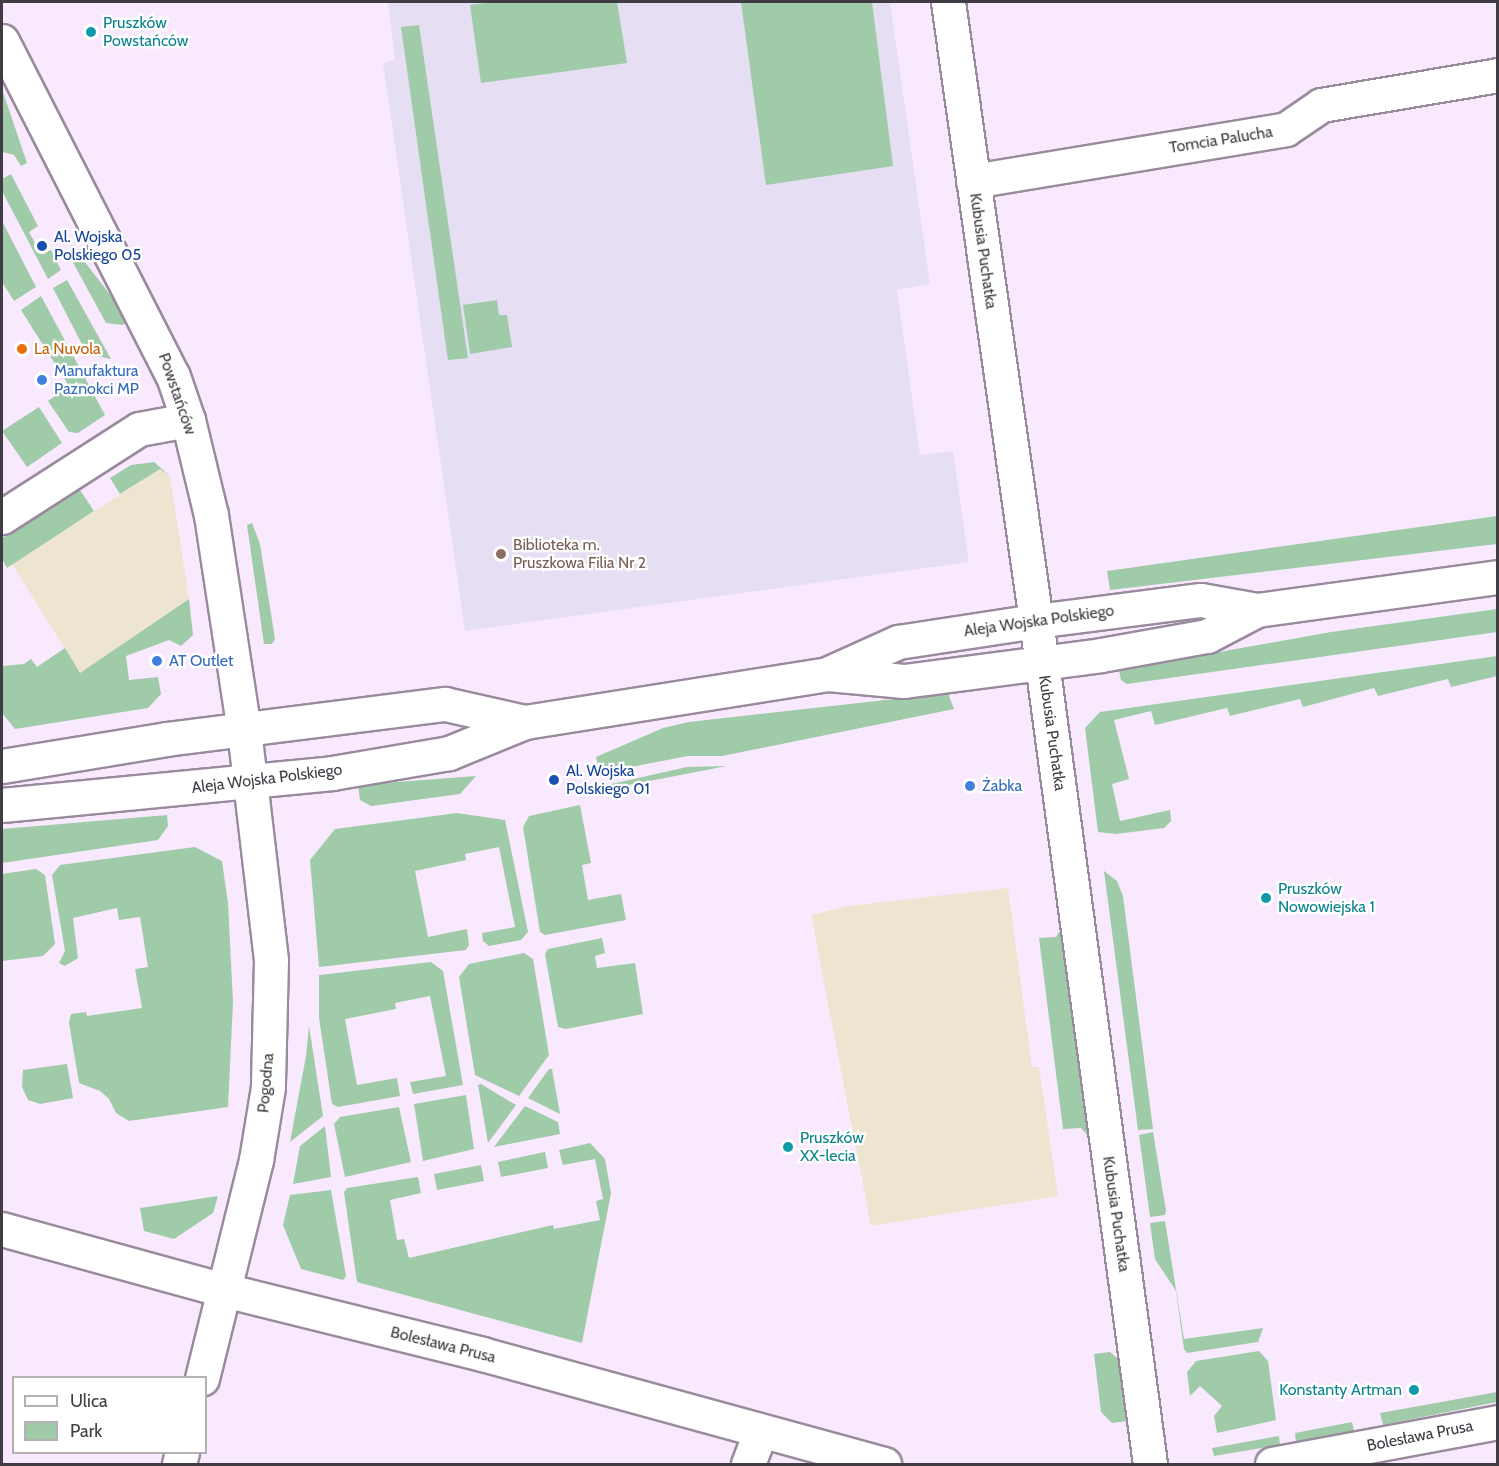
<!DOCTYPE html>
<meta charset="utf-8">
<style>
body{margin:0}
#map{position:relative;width:1499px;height:1466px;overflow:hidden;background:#f9e9fe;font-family:Cabin,sans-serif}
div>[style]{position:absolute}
.commercial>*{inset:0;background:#ede5d0}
.education>*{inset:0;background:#e6def3}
.green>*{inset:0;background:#9fcba9}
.roads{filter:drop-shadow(2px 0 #998b9d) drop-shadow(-2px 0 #998b9d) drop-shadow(0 2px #998b9d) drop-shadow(0 -2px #998b9d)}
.minor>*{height:33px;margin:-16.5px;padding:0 16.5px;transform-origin:16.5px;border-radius:16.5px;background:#fff}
.tertiary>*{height:33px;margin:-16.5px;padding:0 16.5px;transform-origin:16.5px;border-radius:16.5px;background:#fff}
.secondary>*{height:33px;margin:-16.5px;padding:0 16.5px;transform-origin:16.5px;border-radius:16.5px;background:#fff}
.dots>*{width:16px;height:16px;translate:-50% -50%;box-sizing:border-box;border:3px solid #fff;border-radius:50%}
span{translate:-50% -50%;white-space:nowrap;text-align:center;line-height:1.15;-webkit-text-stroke:4.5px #fff;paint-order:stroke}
.culture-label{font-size:16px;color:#0d838f}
.left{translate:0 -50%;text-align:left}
.right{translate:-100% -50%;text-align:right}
.street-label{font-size:16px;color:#413b43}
.transit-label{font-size:16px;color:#164399}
.food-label{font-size:16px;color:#c56008}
.shop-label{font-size:16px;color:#366cbe}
.education-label{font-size:16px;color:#785e54}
.frame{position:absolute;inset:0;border:3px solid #413b43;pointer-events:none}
.legend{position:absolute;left:12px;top:1376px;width:195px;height:78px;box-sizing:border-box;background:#fff;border:2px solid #b3b1b4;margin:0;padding:8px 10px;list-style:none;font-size:18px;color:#413b43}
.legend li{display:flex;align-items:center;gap:12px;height:30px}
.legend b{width:30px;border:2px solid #b3b1b4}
</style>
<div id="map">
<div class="commercial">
<i style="clip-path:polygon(160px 469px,170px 476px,189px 599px,80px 673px,12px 564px)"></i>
<i style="clip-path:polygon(1008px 888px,1032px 1067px,1039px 1067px,1058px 1196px,871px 1226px,811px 915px,847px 906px)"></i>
</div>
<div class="education">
<i style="clip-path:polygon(388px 2px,890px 2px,930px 284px,897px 290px,920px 455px,953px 451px,969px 562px,465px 631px,383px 63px,395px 59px)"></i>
</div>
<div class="green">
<i style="clip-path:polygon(495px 2px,617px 2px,627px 63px,481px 83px,470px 5px)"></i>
<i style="clip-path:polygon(741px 2px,872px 2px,893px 166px,766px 185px)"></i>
<i style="clip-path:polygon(419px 25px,468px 358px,448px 360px,401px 27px)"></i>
<i style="clip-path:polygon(2px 89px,27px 163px,21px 166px,14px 155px,2px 152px)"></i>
<i style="clip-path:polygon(11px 174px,38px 226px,29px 232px,41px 254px,51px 250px,61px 270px,48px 279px,2px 191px,2px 179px)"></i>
<i style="clip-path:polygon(2px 221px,36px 287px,14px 301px,2px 282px)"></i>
<i style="clip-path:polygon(71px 244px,121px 309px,128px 322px,122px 325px,106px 323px,70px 257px)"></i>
<i style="clip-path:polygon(67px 280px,111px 359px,87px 354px,53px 288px)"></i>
<i style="clip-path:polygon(41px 296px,105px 415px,78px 433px,69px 432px,48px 401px,69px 386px,21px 310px)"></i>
<i style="clip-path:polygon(497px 300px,499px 315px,507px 315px,512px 347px,470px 354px,463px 305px)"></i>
<i style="clip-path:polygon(39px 407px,62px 443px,27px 467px,2px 431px)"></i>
<i style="clip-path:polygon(154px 462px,170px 476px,160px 469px,120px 494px,110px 478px,131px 465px)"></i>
<i style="clip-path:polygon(78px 487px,94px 511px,7px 568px,2px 559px,2px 538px)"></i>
<i style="clip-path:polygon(1497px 516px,1497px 544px,1110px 590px,1107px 571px)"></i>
<i style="clip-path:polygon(252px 523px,260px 544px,275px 639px,272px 644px,264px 644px,247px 525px)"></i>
<i style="clip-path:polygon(189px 599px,193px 635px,181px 646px,169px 640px,126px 656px,129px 680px,158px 677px,161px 694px,148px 708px,15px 729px,2px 713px,2px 666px,24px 664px,31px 659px,37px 667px,65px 648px,80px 673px)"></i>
<i style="clip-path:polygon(1497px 609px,1497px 632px,1127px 684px,1121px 680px,1119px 670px,1331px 632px)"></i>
<i style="clip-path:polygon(1497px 656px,1497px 676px,1451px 687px,1448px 679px,1378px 696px,1374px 688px,1303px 707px,1300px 699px,1230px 716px,1227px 708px,1155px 725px,1151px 711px,1114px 720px,1129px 779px,1112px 784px,1120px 821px,1170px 810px,1171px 821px,1164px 828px,1116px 834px,1098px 832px,1085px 728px,1100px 712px)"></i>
<i style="clip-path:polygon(948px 693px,954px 709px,722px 756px,688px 756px,615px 770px,598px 778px,595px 774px,599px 769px,596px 757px,663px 728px,689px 722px)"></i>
<i style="clip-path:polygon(727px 766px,613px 788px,607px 785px,687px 767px)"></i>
<i style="clip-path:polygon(476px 776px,460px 794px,371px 806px,360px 800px,358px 785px)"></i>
<i style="clip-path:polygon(580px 805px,591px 863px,582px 865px,588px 900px,621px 894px,626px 920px,545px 935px,540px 932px,523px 827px,529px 816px)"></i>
<i style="clip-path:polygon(457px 813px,505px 820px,528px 932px,521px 940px,489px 946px,483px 941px,482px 933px,515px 927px,499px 847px,465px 854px,466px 860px,415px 871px,428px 937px,467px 929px,469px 945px,466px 950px,319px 967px,310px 860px,335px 829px)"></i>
<i style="clip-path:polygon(167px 815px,168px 826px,158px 840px,2px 863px,2px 829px)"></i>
<i style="clip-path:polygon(195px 847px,222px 861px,228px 903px,233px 1002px,228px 1107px,129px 1121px,116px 1113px,109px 1099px,100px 1091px,79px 1083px,69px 1023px,71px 1014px,86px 1012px,87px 1016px,142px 1008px,135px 969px,148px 967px,140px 917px,119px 920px,117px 908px,73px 918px,78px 958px,65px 966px,59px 963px,65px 951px,52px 875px,60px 865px)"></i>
<i style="clip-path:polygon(36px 869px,45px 875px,55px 944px,43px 956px,2px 961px,2px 874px)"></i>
<i style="clip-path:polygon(1104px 871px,1117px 881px,1123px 896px,1153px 1129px,1138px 1130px)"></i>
<i style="clip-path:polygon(1061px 929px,1088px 1120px,1088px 1136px,1081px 1128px,1063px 1129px,1039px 938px,1056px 937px)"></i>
<i style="clip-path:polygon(602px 938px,605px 953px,595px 956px,597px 968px,635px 963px,643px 1014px,566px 1029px,558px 1027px,545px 954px,548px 949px)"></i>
<i style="clip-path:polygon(524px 953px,533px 959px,549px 1055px,519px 1096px,475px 1075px,459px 977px,469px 964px)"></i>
<i style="clip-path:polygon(431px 962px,443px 971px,463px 1085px,413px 1094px,410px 1082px,446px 1076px,430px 996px,395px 1003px,396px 1009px,345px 1019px,357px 1085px,397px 1078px,400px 1096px,338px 1107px,332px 1104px,319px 1018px,319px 975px)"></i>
<i style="clip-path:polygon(309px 1026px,323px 1116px,290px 1142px,306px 1056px)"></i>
<i style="clip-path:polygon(67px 1064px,73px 1098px,40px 1104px,28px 1100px,22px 1087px,23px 1070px)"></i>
<i style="clip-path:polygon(549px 1069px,552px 1069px,560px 1114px,528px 1098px)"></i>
<i style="clip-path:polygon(481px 1084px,516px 1105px,488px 1143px,478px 1085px)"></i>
<i style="clip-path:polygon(466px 1095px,474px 1149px,423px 1161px,414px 1104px)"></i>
<i style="clip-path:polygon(525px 1106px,558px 1122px,560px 1134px,494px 1147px)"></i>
<i style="clip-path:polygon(399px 1107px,411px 1162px,345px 1177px,334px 1124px,340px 1117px)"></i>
<i style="clip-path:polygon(325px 1126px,331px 1177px,293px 1184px,300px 1146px)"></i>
<i style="clip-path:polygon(1153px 1132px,1166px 1211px,1165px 1215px,1150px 1217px,1139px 1135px)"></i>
<i style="clip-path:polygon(590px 1143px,605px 1159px,611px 1193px,582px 1343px,357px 1282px,344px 1192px,347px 1188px,418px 1177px,421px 1193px,390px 1200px,397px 1240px,404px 1239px,409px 1258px,553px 1225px,554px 1229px,600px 1220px,596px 1201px,603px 1199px,595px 1159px,563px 1165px,559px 1150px)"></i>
<i style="clip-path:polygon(545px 1152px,548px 1168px,501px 1177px,498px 1162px)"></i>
<i style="clip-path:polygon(481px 1165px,484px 1181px,437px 1190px,434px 1174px)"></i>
<i style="clip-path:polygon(331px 1190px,346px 1276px,343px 1280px,301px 1269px,283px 1225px,290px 1195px)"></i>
<i style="clip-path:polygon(218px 1196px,213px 1213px,174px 1239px,144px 1231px,140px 1208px)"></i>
<i style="clip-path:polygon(1165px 1221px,1184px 1339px,1263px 1328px,1258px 1342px,1187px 1353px,1184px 1349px,1176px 1291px,1155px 1259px,1150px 1223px)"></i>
<i style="clip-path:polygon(1259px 1351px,1268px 1361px,1276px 1420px,1217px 1433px,1214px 1416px,1222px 1406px,1200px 1386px,1190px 1396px,1187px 1372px,1196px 1361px)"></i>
<i style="clip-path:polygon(1110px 1352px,1119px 1360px,1128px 1421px,1112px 1423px,1101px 1412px,1094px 1354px)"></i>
<i style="clip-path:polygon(1497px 1392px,1497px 1402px,1383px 1425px,1380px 1413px)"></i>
<i style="clip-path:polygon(1352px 1422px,1354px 1431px,1296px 1442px,1295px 1433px)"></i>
<i style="clip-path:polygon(1279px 1436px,1280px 1445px,1214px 1456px,1212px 1448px)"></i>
</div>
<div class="roads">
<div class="minor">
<i style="left:948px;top:2px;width:668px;rotate:81.91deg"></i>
<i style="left:1042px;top:663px;width:808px;rotate:82.32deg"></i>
<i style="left:973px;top:181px;width:317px;rotate:-9.4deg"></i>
<i style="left:1286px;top:129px;width:42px;rotate:-34.4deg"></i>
<i style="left:1321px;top:105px;width:180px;rotate:-9.6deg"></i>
<i style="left:2px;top:517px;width:163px;rotate:-32.7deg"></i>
<i style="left:139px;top:429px;width:50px;rotate:-10.4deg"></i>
<i style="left:2px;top:1229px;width:230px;rotate:15.4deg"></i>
<i style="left:748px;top:1464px;width:34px;rotate:-69deg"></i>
</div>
<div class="tertiary">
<i style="left:2px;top:41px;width:376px;rotate:63deg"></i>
<i style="left:173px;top:376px;width:46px;rotate:71.2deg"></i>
<i style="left:188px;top:420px;width:98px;rotate:76.4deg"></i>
<i style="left:211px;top:515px;width:218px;rotate:81.3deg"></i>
<i style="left:244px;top:730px;width:232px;rotate:83.3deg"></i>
<i style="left:271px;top:960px;width:127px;rotate:91.4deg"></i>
<i style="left:268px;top:1087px;width:74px;rotate:99.3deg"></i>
<i style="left:256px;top:1160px;width:225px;rotate:103.9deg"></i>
<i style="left:224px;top:1290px;width:266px;rotate:13.9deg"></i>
<i style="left:482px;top:1354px;width:417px;rotate:15.3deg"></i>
<i style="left:179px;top:1464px;width:12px;rotate:-76deg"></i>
<i style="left:1272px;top:1464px;width:230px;rotate:-10.5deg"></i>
</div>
<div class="secondary">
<i style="left:829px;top:673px;width:76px;rotate:-24.2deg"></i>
<i style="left:898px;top:642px;width:140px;rotate:-8.7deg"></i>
<i style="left:1036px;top:621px;width:166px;rotate:-7.3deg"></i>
<i style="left:1201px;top:600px;width:57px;rotate:10.1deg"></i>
<i style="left:1257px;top:610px;width:243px;rotate:-7.8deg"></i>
<i style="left:2px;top:766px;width:166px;rotate:-9.3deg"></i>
<i style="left:166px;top:739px;width:281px;rotate:-7.2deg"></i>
<i style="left:445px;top:704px;width:82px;rotate:12.7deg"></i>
<i style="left:2px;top:805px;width:332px;rotate:-5.5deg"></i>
<i style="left:332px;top:773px;width:119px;rotate:-9.7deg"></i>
<i style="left:449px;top:753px;width:82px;rotate:-22.2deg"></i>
<i style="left:525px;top:722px;width:307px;rotate:-9deg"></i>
<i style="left:828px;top:674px;width:76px;rotate:5.3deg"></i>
<i style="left:904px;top:681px;width:199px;rotate:-7.5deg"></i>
<i style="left:1101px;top:655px;width:108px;rotate:-10.2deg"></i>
<i style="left:1207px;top:636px;width:56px;rotate:-27.5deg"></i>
</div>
</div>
<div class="dots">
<i style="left:91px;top:32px;background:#0f9aa8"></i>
<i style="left:42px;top:246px;background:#1a4fb4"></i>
<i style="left:22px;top:349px;background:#e8710a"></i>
<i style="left:42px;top:380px;background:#3f7fe0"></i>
<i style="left:501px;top:554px;background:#8d6e63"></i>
<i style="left:157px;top:661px;background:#3f7fe0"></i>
<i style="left:554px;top:780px;background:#1a4fb4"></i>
<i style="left:970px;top:786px;background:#3f7fe0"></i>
<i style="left:1266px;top:898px;background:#0f9aa8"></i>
<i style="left:788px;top:1147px;background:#0f9aa8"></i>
<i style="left:1414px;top:1390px;background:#0f9aa8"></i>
</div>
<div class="culture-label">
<span class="left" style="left:103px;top:32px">Pruszków<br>Powstańców</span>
<span class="left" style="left:1278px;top:898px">Pruszków<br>Nowowiejska 1</span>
<span class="left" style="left:800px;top:1147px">Pruszków<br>XX-lecia</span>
<span class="right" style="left:1402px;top:1390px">Konstanty Artman</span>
</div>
<div class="street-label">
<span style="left:1221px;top:140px;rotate:-9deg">Tomcia Palucha</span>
<span style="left:983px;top:251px;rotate:82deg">Kubusia Puchatka</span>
<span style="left:177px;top:394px;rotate:71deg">Powstańców</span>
<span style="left:1039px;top:621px;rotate:-8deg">Aleja Wojska Polskiego</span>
<span style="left:1052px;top:733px;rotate:82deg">Kubusia Puchatka</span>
<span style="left:267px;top:779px;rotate:-7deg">Aleja Wojska Polskiego</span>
<span style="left:266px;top:1083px;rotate:-85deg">Pogodna</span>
<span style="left:1116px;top:1214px;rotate:82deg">Kubusia Puchatka</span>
<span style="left:443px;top:1345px;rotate:14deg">Bolesława Prusa</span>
<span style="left:1420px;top:1436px;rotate:-11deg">Bolesława Prusa</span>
</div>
<div class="transit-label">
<span class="left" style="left:54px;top:246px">Al. Wojska<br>Polskiego 05</span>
<span class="left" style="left:566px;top:780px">Al. Wojska<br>Polskiego 01</span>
</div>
<div class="food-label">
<span class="left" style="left:34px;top:349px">La Nuvola</span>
</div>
<div class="shop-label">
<span class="left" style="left:54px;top:380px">Manufaktura<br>Paznokci MP</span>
<span class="left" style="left:169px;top:661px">AT Outlet</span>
<span class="left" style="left:982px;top:786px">Żabka</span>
</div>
<div class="education-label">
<span class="left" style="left:513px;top:554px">Biblioteka m.<br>Pruszkowa Filia Nr 2</span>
</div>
<div class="frame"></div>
<ul class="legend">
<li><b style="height:8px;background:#fff"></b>Ulica</li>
<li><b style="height:16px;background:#9fcba9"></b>Park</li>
</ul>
</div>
